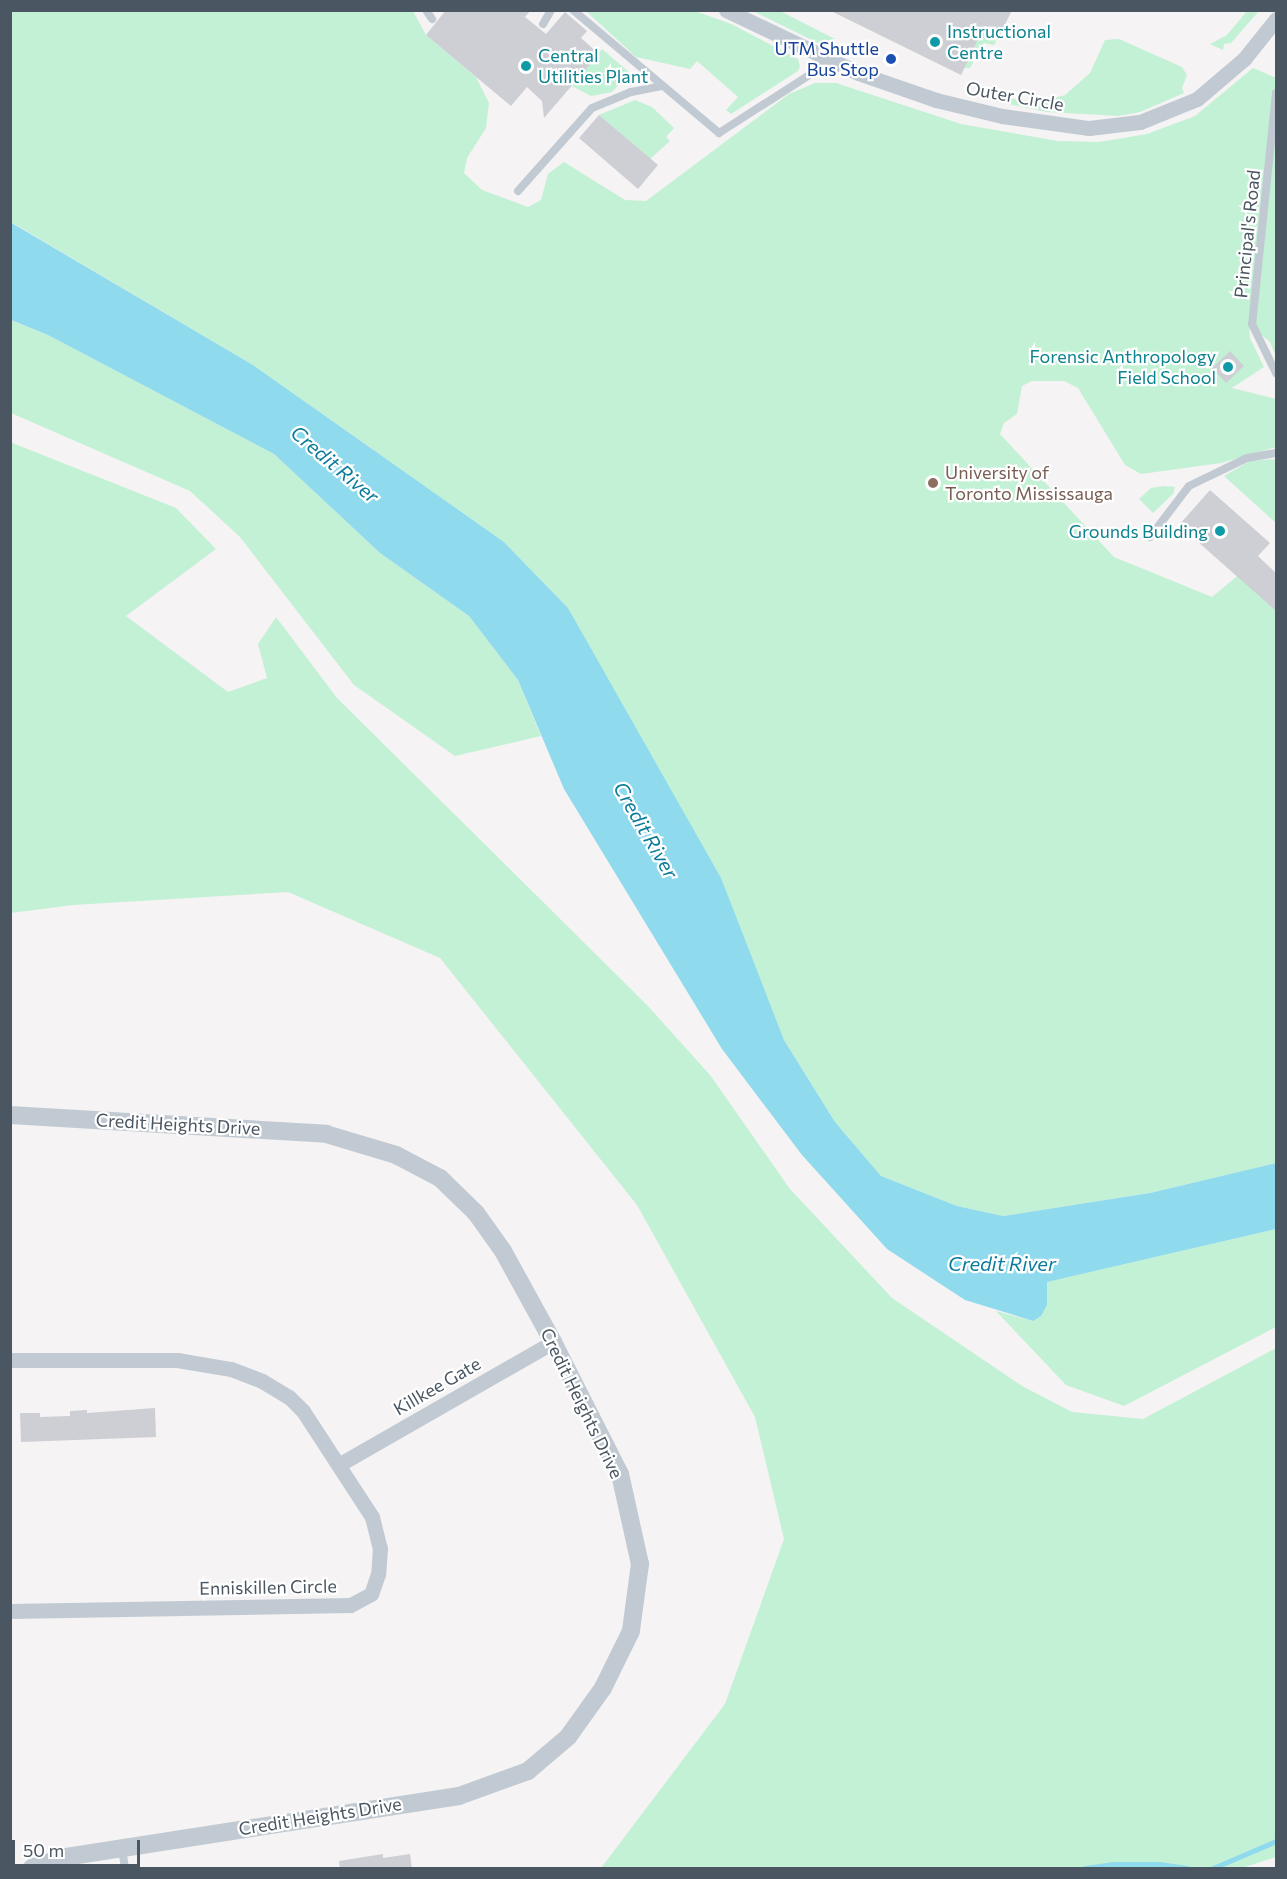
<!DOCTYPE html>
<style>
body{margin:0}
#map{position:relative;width:1287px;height:1879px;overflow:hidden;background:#f5f3f3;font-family:Commissioner,sans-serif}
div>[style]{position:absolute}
.green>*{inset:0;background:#c3f1d5}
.water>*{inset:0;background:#90daee}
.stream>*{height:5px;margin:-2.5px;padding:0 2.5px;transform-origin:2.5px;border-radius:2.5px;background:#90daee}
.building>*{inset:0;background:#cdcfd5}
.service>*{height:8px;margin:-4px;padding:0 4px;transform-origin:4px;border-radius:4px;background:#c1cad2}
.minor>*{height:15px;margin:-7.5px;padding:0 7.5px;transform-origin:7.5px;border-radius:7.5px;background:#c1cad2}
.tertiary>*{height:18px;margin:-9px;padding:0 9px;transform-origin:9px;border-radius:9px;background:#c1cad2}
.dots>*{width:16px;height:16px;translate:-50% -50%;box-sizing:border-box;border:3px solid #fff;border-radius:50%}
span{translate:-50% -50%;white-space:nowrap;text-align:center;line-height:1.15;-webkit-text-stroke:4.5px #fff;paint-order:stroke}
.culture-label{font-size:18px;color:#0d838f}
.left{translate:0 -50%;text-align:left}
.right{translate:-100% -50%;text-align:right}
.transit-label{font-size:18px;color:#164399}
.street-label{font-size:18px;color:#4a5661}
.education-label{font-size:18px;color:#785e54}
.water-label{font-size:20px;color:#0c7c9b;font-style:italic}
.frame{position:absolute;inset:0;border:12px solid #4a5661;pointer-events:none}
.scale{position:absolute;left:12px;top:1840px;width:128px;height:27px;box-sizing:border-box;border:3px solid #4a5661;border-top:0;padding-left:8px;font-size:18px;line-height:21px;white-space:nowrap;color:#4a5661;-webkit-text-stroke:4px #fff;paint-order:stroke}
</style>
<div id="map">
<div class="green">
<i style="clip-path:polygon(11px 11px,413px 11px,426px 35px,476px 77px,489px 103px,486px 128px,467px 158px,464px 173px,482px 190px,528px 207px,541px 200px,548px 174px,564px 162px,625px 200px,646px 201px,789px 94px,815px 83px,836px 83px,961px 124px,1058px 141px,1099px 142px,1147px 134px,1195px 116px,1253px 68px,1276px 78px,1276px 356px,1270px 342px,1249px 325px,1250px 338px,1264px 367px,1232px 388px,1276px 399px,1276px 447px,1221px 463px,1141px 474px,1125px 465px,1078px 388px,1064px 381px,1032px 381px,1022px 386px,1017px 414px,1004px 423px,1000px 434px,1114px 557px,1212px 597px,1247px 568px,1256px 593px,1276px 611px,1276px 1163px,1150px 1193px,1003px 1216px,957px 1206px,881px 1176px,835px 1122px,784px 1040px,756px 972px,568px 608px,504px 542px,253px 365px,11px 222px)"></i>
<i style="clip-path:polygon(586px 11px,695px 11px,731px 24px,798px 59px,800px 66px,798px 71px,731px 114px,726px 110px,738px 97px,697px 61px,690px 69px,636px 57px)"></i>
<i style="clip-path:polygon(753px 11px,780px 11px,835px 39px,828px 48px)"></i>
<i style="clip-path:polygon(1247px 11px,1259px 11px,1231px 43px,1224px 44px,1223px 50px,1210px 44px,1227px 35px)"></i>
<i style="clip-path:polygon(984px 27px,999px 35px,994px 45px,984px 43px,970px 68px,964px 68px)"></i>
<i style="clip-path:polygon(1119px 39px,1182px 67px,1187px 75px,1182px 88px,1184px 93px,1140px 112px,1119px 116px,1047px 112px,990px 100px,991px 95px,1037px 103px,1065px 95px,1090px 73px,1105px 40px)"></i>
<i style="clip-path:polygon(602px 49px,630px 73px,612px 92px,591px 96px,572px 86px)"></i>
<i style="clip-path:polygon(635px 100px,652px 107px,674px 128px,666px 137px,670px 141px,650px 159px,599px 115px)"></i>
<i style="clip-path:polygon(10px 320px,48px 335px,274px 454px,380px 553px,469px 616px,518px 680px,541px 736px,455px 756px,354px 685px,240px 537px,190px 491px,11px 413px)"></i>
<i style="clip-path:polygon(10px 442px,176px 508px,216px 549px,126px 616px,228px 692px,267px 678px,258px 644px,276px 617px,337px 698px,647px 1005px,710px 1075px,790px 1189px,892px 1298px,1022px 1386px,1072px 1412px,1143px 1419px,1276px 1348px,1276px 1857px,1242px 1868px,601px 1868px,725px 1704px,784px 1539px,755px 1417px,637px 1205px,440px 958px,288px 892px,73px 905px,11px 913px)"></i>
<i style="clip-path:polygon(1276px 459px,1276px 523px,1224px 476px,1250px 461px)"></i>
<i style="clip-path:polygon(1164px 486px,1175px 487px,1173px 494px,1153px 513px,1139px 499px,1151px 488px)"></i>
<i style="clip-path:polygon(1276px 1229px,1276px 1327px,1124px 1406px,1066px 1385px,996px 1311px,1033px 1321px,1046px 1282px)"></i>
</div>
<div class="water">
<i style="clip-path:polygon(10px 222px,253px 365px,504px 542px,568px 608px,721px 878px,784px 1040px,835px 1122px,881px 1176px,957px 1206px,1003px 1216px,1150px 1193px,1276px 1163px,1276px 1229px,1047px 1282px,1047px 1305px,1041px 1316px,1033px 1321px,965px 1300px,887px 1249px,802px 1155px,722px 1049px,564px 789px,518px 680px,469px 616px,380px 553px,274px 454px,48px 335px,11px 320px)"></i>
</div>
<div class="stream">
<i style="left:1085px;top:1868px;width:27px;rotate:-8deg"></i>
<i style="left:1112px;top:1864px;width:47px"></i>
<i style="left:1159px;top:1864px;width:28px;rotate:8deg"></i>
<i style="left:1213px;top:1868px;width:69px;rotate:-23.2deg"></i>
</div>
<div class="building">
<i style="clip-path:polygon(446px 10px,531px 10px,525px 17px,546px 34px,565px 12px,587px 31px,581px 38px,599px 54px,544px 118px,542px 101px,527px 87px,511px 106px,426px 35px)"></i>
<i style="clip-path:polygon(829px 10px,1012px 10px,1000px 35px,984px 27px,961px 75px)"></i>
<i style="clip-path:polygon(599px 115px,658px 165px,638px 189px,579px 138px)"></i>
<i style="clip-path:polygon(1230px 351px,1244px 366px,1226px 383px,1212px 368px)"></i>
<i style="clip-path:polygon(1210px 490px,1270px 543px,1258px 556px,1276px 573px,1276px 611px,1179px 525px)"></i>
<i style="clip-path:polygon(155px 1408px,156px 1437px,21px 1442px,20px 1413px,40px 1413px,40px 1417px,70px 1416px,70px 1411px,87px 1410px,87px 1413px)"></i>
<i style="clip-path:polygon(383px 1854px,383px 1858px,410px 1854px,412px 1869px,340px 1869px,339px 1861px)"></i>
</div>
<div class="service">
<i style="left:426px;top:10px;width:11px;rotate:56deg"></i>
<i style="left:573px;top:10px;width:191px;rotate:40.1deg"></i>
<i style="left:719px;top:133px;width:133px;rotate:-32.7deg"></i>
<i style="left:543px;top:24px;width:16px;rotate:-60deg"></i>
<i style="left:1276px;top:93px;width:232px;rotate:95.9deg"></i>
<i style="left:1252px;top:324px;width:55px;rotate:63.9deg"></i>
<i style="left:518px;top:191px;width:111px;rotate:-48.3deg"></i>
<i style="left:592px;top:108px;width:42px;rotate:-22.3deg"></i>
<i style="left:631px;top:92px;width:31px;rotate:-11deg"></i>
<i style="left:1150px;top:537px;width:64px;rotate:-52.6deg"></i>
<i style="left:1189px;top:486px;width:64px;rotate:-25.8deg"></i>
<i style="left:1247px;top:458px;width:29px;rotate:-10deg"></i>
<i style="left:122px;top:1849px;width:19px;rotate:81deg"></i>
</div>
<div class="minor">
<i style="left:726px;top:10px;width:146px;rotate:25.5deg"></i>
<i style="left:858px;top:73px;width:83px;rotate:19.1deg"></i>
<i style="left:936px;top:100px;width:68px;rotate:13.6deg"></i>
<i style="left:1002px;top:116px;width:88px;rotate:7.9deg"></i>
<i style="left:1089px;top:128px;width:51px;rotate:-6.7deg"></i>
<i style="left:1140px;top:122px;width:61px;rotate:-22deg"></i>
<i style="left:1197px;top:99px;width:62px;rotate:-40.4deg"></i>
<i style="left:1244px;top:59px;width:51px;rotate:-51.3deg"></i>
<i style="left:10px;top:1360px;width:167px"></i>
<i style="left:177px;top:1360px;width:55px;rotate:9.5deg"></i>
<i style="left:231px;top:1369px;width:33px;rotate:21deg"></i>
<i style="left:262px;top:1381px;width:31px;rotate:31deg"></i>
<i style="left:289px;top:1397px;width:20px;rotate:45deg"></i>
<i style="left:303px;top:1411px;width:126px;rotate:56.9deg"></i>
<i style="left:372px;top:1517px;width:32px;rotate:76deg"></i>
<i style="left:380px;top:1548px;width:26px;rotate:94deg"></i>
<i style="left:378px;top:1574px;width:21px;rotate:109deg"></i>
<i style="left:371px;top:1594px;width:24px;rotate:152deg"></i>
<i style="left:350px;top:1605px;width:340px;rotate:179deg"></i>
<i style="left:340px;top:1464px;width:245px;rotate:-29.8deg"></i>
</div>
<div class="tertiary">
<i style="left:10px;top:1115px;width:317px;rotate:3.4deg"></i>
<i style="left:326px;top:1134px;width:73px;rotate:16.7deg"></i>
<i style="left:396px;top:1155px;width:50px;rotate:27.6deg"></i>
<i style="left:440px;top:1178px;width:50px;rotate:44.2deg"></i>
<i style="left:476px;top:1213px;width:47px;rotate:54.6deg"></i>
<i style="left:503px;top:1251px;width:104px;rotate:61.2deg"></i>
<i style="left:553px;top:1342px;width:148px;rotate:63.1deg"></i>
<i style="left:620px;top:1474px;width:92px;rotate:77.5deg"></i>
<i style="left:640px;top:1564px;width:68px;rotate:97.7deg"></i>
<i style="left:631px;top:1631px;width:64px;rotate:116.2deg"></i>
<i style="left:603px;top:1688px;width:60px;rotate:125.5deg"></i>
<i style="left:568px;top:1737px;width:52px;rotate:139.6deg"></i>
<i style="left:528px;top:1771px;width:73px;rotate:160.1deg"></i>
<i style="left:459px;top:1796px;width:399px;rotate:171.2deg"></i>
<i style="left:65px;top:1857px;width:35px;rotate:162deg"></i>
</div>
<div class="dots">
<i style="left:935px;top:42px;background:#0f9aa8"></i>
<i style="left:891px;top:59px;background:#1a4fb4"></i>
<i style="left:526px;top:66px;background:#0f9aa8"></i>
<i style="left:1228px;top:367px;background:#0f9aa8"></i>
<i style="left:933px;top:483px;background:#8d6e63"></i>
<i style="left:1220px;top:531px;background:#0f9aa8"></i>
</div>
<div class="culture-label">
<span class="left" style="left:947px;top:42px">Instructional<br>Centre</span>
<span class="left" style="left:538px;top:66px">Central<br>Utilities Plant</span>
<span class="right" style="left:1216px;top:367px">Forensic Anthropology<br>Field School</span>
<span class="right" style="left:1208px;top:531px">Grounds Building</span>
</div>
<div class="transit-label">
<span class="right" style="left:879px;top:59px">UTM Shuttle<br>Bus Stop</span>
</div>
<div class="street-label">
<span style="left:1015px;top:96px;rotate:10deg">Outer Circle</span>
<span style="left:1247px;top:234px;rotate:-84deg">Principal's Road</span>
<span style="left:178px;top:1124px;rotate:3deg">Credit Heights Drive</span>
<span style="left:437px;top:1386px;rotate:-30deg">Killkee Gate</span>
<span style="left:582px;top:1403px;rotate:64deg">Credit Heights Drive</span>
<span style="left:268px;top:1587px;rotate:-1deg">Enniskillen Circle</span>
<span style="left:320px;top:1816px;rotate:-9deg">Credit Heights Drive</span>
</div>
<div class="education-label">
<span class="left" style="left:945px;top:483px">University of<br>Toronto Mississauga</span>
</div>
<div class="water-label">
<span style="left:335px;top:464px;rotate:40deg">Credit River</span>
<span style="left:646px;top:830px;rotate:60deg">Credit River</span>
<span style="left:1002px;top:1263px">Credit River</span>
</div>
<div class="frame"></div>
<div class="scale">50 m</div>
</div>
